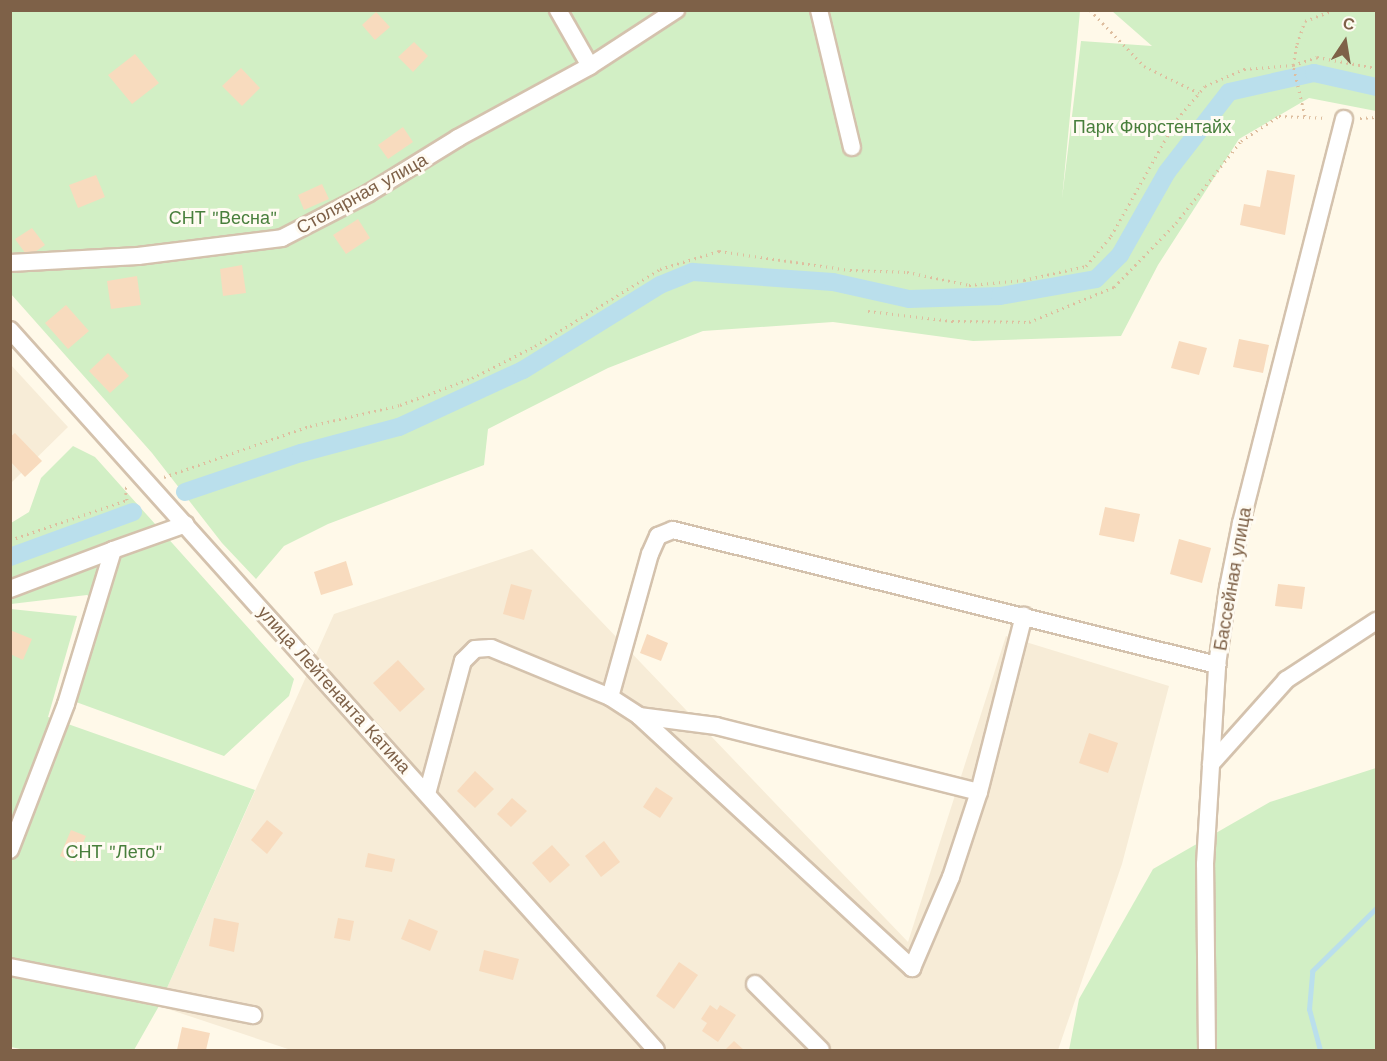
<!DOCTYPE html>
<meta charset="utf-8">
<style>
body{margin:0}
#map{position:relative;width:1387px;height:1061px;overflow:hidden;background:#fff9e9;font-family:"Work Sans",sans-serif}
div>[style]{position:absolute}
.residential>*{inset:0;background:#f7ecd7}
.green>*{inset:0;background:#d2efc5}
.stream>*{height:5px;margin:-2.5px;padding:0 2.5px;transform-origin:2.5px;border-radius:2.5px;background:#badfec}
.canal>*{height:18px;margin:-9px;padding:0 9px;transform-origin:9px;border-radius:9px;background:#badfec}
.building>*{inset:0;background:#f8dbbe}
.path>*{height:3px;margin-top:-1.5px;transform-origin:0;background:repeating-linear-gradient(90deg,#debe9f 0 1.5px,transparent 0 6px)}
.roads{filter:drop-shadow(2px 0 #d4c2ad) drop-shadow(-2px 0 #d4c2ad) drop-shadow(0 2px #d4c2ad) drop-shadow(0 -2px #d4c2ad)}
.minor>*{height:16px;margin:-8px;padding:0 8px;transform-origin:8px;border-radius:8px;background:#fff}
span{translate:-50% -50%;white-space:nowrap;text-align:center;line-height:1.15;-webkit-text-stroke:6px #fffbf2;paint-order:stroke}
.park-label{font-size:18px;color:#487f3c}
.street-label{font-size:18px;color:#7e6148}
.frame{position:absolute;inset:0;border:12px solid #7e6148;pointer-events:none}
.north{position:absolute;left:1315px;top:12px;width:60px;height:60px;-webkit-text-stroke:4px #fffbf2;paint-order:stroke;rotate:12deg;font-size:16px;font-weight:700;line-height:24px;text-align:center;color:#7e6148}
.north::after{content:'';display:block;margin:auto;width:21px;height:27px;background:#7e6148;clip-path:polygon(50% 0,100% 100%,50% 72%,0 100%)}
</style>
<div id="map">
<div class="residential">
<i style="clip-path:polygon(11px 365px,68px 427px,11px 483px)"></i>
<i style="clip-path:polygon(532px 549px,908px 942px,1006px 636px,1169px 686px,1122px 864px,1058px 1050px,291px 1050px,159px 1006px,334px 614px)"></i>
</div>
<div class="green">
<i style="clip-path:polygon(10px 11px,1080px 11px,1062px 199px,1081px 41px,1152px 46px,1112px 11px,1376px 11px,1376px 111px,1309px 98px,1239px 139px,1158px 265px,1121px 336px,973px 341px,833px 322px,703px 331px,608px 368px,488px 429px,484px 465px,328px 524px,284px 546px,256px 579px,222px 543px,152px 453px,11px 294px)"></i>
<i style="clip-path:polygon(73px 446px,95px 457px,294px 679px,289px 696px,224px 756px,76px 702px,104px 607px,87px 595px,11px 604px,11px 523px,29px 512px,41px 478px)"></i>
<i style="clip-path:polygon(11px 609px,77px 616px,48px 717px,255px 790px,159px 1006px,134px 1050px,25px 1050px,11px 1047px)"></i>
<i style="clip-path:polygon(1376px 768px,1376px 1050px,1069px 1050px,1079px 999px,1153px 869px,1270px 802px)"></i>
</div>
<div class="stream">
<i style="left:1320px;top:1050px;width:42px;rotate:-105deg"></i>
<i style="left:1309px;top:1009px;width:38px;rotate:-85deg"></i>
<i style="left:1312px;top:971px;width:90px;rotate:-44.5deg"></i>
</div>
<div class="canal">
<i style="left:185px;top:492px;width:122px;rotate:-18.6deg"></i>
<i style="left:301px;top:453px;width:101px;rotate:-14.9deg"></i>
<i style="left:399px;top:427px;width:136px;rotate:-24.7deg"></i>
<i style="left:523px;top:370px;width:161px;rotate:-31.8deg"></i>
<i style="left:660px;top:285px;width:35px;rotate:-22deg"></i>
<i style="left:693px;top:272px;width:140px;rotate:4.1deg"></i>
<i style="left:833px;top:282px;width:78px;rotate:12.6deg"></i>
<i style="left:909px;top:299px;width:91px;rotate:-1.9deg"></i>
<i style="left:1000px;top:296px;width:97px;rotate:-10deg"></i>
<i style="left:1096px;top:279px;width:34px;rotate:-45deg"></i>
<i style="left:1120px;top:255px;width:95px;rotate:-60.5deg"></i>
<i style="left:1167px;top:172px;width:101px;rotate:-52.2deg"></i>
<i style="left:1229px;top:92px;width:87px;rotate:-12.6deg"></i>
<i style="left:1314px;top:73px;width:64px;rotate:12.7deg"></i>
<i style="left:10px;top:557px;width:131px;rotate:-20.1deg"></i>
</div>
<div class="building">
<i style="clip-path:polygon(376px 12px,390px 27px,375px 40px,362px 25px)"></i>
<i style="clip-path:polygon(414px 42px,428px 56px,413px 72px,398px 57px)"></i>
<i style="clip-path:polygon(135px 54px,159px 83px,132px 104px,108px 75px)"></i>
<i style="clip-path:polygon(241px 68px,260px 88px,242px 106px,222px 86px)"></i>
<i style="clip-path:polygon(403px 127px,413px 142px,388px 159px,378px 145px)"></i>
<i style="clip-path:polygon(1267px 170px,1295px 175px,1285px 235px,1240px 225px,1244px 204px,1260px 207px)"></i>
<i style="clip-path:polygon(96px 175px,105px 197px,78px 208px,69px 185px)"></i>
<i style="clip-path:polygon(322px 184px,329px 199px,304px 210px,298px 195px)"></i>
<i style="clip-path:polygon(358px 219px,370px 238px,346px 254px,333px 235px)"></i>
<i style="clip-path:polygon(32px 228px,45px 245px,28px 257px,15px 239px)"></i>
<i style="clip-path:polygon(242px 265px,246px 293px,223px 296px,220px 269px)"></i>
<i style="clip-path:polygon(137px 276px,141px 305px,111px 309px,107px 281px)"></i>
<i style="clip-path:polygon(66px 305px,89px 331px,68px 349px,45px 323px)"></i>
<i style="clip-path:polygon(1239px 339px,1269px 345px,1263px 373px,1233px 367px)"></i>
<i style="clip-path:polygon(1179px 341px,1207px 348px,1199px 375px,1171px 368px)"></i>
<i style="clip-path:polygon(108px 353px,129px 376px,110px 393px,89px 371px)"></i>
<i style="clip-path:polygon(15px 433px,42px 461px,25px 477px,10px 461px,10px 437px)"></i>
<i style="clip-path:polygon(1105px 507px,1140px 514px,1134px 542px,1099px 535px)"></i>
<i style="clip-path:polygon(1179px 539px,1211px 548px,1202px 583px,1170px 574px)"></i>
<i style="clip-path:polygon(346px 561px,353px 585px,321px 595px,314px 572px)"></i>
<i style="clip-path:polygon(511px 584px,532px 590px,524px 620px,503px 614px)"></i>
<i style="clip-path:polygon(1278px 584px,1305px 587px,1302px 609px,1275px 606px)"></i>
<i style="clip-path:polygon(10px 630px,32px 639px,23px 660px,10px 654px)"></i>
<i style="clip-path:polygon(647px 634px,668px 643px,661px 661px,640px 653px)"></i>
<i style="clip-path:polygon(398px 660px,425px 689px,400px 712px,373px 683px)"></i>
<i style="clip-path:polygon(1089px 733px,1118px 743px,1108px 773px,1079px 763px)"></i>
<i style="clip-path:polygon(475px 771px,494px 789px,475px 808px,457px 791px)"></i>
<i style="clip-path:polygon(656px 787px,673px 798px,660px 818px,643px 807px)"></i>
<i style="clip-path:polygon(512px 798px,527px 811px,511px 827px,497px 814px)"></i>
<i style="clip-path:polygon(267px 820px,283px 833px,267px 854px,251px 840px)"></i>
<i style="clip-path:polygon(71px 830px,86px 836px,75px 862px,60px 856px)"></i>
<i style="clip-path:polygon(604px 841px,620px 862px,601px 877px,585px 856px)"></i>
<i style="clip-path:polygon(552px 845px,570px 865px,550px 883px,532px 863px)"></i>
<i style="clip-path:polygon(368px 853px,395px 859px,392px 872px,365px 867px)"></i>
<i style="clip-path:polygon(214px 918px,239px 923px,234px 952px,209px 946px)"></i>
<i style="clip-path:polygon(338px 918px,354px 921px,350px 941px,334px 938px)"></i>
<i style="clip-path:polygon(409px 919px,438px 931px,430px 951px,401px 939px)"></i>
<i style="clip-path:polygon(484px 950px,519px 959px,513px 980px,479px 971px)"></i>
<i style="clip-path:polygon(679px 962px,698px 975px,674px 1009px,656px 996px)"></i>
<i style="clip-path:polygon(710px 1005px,717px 1010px,720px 1005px,736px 1015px,718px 1042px,702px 1031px,707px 1023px,701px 1019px)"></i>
<i style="clip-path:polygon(182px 1027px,210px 1033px,206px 1050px,177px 1050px)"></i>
<i style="clip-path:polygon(734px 1041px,744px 1050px,725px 1050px)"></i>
</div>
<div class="path">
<i style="left:1090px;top:10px;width:78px;rotate:46deg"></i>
<i style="left:1144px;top:66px;width:61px;rotate:26.1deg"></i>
<i style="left:1305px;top:116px;width:52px;rotate:-103.2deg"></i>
<i style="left:1293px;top:65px;width:21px;rotate:-79deg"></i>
<i style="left:1297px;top:44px;width:24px;rotate:-71deg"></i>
<i style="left:1305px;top:21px;width:30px;rotate:-21deg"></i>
<i style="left:1360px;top:118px;width:16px;rotate:-4deg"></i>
<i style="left:868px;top:311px;width:85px;rotate:6.8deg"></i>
<i style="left:952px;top:321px;width:77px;rotate:0.7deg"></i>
<i style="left:1029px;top:322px;width:92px;rotate:-22.4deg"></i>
<i style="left:1114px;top:287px;width:89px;rotate:-45.9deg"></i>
<i style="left:1176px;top:223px;width:105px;rotate:-51.6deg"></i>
<i style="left:1241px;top:141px;width:45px;rotate:-33.3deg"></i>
<i style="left:1279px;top:116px;width:48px;rotate:2.4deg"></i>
<i style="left:164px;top:477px;width:155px;rotate:-19.3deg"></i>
<i style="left:310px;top:426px;width:92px;rotate:-13.1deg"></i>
<i style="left:400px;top:405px;width:77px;rotate:-20.6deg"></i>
<i style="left:472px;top:378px;width:71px;rotate:-26.9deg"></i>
<i style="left:535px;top:346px;width:147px;rotate:-31.6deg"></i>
<i style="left:660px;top:269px;width:62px;rotate:-17deg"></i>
<i style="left:719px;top:251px;width:132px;rotate:8.3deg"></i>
<i style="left:850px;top:270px;width:57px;rotate:2deg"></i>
<i style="left:907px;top:272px;width:63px;rotate:11.8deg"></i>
<i style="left:969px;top:285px;width:55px;rotate:-5.2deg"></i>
<i style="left:1024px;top:280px;width:64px;rotate:-12.7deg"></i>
<i style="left:1086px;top:266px;width:39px;rotate:-50deg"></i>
<i style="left:1111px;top:236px;width:134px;rotate:-60.6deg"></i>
<i style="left:1177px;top:119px;width:43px;rotate:-49.7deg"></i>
<i style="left:1205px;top:86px;width:43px;rotate:-23.6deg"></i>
<i style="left:1244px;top:69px;width:49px;rotate:-4.7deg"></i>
<i style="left:1293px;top:65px;width:25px;rotate:-18deg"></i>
<i style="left:1317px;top:57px;width:60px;rotate:10.6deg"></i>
<i style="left:10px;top:540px;width:124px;rotate:-18.9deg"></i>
<i style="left:127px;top:500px;width:12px;rotate:-99deg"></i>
<i style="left:125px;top:488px;width:4px;rotate:-14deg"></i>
</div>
<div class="roads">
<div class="minor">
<i style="left:558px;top:10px;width:64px;rotate:60.3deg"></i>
<i style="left:819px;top:10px;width:141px;rotate:76.5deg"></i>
<i style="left:10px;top:263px;width:128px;rotate:-3.1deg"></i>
<i style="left:138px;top:256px;width:145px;rotate:-7.1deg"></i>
<i style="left:282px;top:238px;width:98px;rotate:-27.3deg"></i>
<i style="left:369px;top:193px;width:105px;rotate:-31.7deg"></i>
<i style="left:458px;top:138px;width:150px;rotate:-28.6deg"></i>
<i style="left:590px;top:66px;width:103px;rotate:-33.1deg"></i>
<i style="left:10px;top:330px;width:967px;rotate:48.1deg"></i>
<i style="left:10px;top:589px;width:110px;rotate:-20.7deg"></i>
<i style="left:610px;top:697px;width:148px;rotate:-74.4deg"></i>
<i style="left:650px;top:554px;width:20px;rotate:-66deg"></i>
<i style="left:658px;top:536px;width:16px;rotate:-22deg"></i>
<i style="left:673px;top:530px;width:561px;rotate:13.94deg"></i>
<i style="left:639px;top:716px;width:78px;rotate:7.4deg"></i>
<i style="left:716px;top:726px;width:271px;rotate:14.1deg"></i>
<i style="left:1211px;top:764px;width:113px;rotate:-48.2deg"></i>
<i style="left:1286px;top:680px;width:108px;rotate:-33.2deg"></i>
<i style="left:427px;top:794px;width:138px;rotate:-74.9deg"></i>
<i style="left:463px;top:661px;width:17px;rotate:-45deg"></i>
<i style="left:475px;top:649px;width:16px;rotate:-4deg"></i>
<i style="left:491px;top:648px;width:129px;rotate:22.4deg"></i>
<i style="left:610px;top:697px;width:35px;rotate:33deg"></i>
<i style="left:639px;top:716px;width:372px;rotate:42.7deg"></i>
<i style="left:912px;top:968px;width:99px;rotate:-66.8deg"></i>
<i style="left:951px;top:877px;width:89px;rotate:-71.8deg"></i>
<i style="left:979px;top:792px;width:182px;rotate:-75.7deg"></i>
<i style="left:10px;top:850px;width:156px;rotate:-69deg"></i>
<i style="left:66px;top:704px;width:161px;rotate:-73deg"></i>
<i style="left:113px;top:550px;width:77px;rotate:-19.6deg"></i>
<i style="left:10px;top:967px;width:248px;rotate:11.2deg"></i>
<i style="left:755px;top:984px;width:93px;rotate:45deg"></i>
<i style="left:1207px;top:1050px;width:186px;rotate:-90.6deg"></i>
<i style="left:1205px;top:864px;width:199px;rotate:-86.5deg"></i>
<i style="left:1217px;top:665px;width:78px;rotate:-81.9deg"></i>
<i style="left:1228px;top:588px;width:66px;rotate:-78.7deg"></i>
<i style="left:1241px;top:523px;width:417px;rotate:-75.7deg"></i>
</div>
</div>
<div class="park-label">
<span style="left:1152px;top:127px">Парк Фюрстентайх</span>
<span style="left:223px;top:218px">СНТ "Весна"</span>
<span style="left:114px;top:852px">СНТ "Лето"</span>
</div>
<div class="street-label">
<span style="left:362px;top:194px;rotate:-29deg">Столярная улица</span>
<span style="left:1233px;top:579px;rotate:-80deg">Бассейная улица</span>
<span style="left:334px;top:690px;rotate:48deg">улица Лейтенанта Катина</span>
</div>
<div class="frame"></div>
<div class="north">С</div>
</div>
